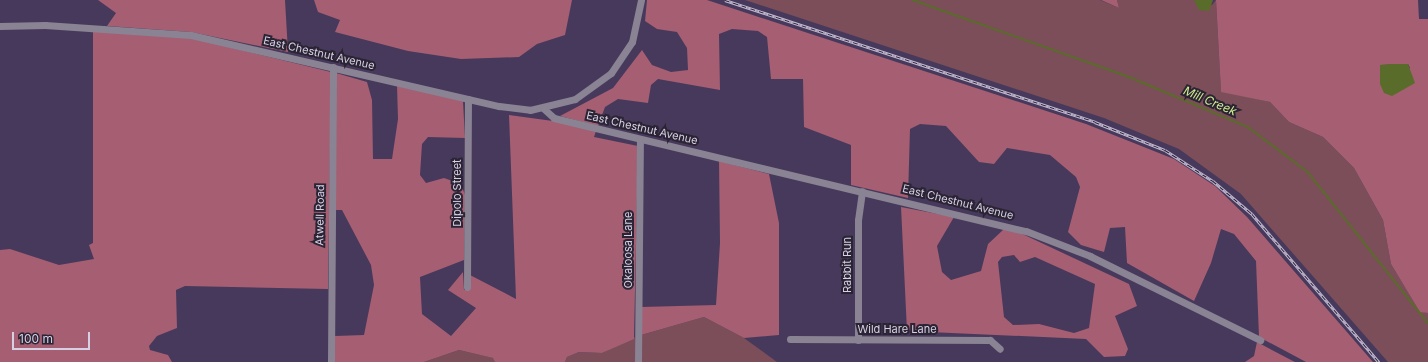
<!DOCTYPE html>
<style>
body{margin:0}
#map{position:relative;width:1428px;height:362px;overflow:hidden;background:#47395b;font-family:Inter,sans-serif}
div>[style]{position:absolute}
.green>*{inset:0;background:#7b4e5a}
.forest>*{inset:0;background:#a55e72}
.water>*{inset:0;background:#5a6c29}
.stream>*{height:1.5px;margin:-0.75px;padding:0 0.75px;transform-origin:0.75px;border-radius:0.75px;background:#5a6c29}
.minor>*{height:7px;margin:-3.5px;padding:0 3.5px;transform-origin:3.5px;border-radius:3.5px;background:#898394}
.rail>*{height:3px;margin-top:-1.5px;transform-origin:0;background:repeating-linear-gradient(90deg,#2b2434 0 4.5px,#c2bad1 0 9px);box-sizing:border-box;border-block:1px solid #c2bad1}
span{translate:-50% -50%;white-space:nowrap;text-align:center;line-height:1.15;-webkit-text-stroke:4px #2b2434;paint-order:stroke}
.street-label{font-size:11px;color:#d7d0e5}
.water-label{font-size:12px;color:#d1ee8e;font-style:italic}
.scale{position:absolute;left:12px;top:332px;width:78px;height:18px;box-sizing:border-box;border:2px solid #d7d0e5;border-top:0;padding-left:5px;font-size:12px;line-height:14px;white-space:nowrap;color:#d7d0e5;-webkit-text-stroke:3px #2b2434;paint-order:stroke}
</style>
<div id="map">
<div class="green">
<i style="clip-path:polygon(745px 0,1100px 0,1119px 8px,1117px 0,1194px 0,1212px 5px,1216px 0,1221px 91px,1270px 102px,1289px 122px,1323px 137px,1354px 168px,1383px 220px,1391px 264px,1420px 311px,1428px 313px,1428px 362px,1388px 362px,1241px 194px,1179px 149px,1104px 118px)"></i>
<i style="clip-path:polygon(704px 317px,744px 338px,777px 362px,641px 362px,641px 335px)"></i>
<i style="clip-path:polygon(635px 337px,636px 362px,565px 362px,567px 357px,579px 352px,602px 353px)"></i>
<i style="clip-path:polygon(459px 350px,494px 358px,495px 362px,424px 362px)"></i>
</div>
<div class="forest">
<i style="clip-path:polygon(98px 0,285px 0,288px 52px,191px 32px,107px 26px,116px 13px)"></i>
<i style="clip-path:polygon(314px 0,572px 0,565px 35px,537px 44px,519px 57px,461px 59px,408px 51px,335px 32px,340px 20px,318px 12px)"></i>
<i style="clip-path:polygon(647px 0,707px 0,1086px 124px,1174px 159px,1215px 186px,1247px 217px,1373px 362px,1306px 362px,1259px 337px,1256px 261px,1234px 234px,1221px 229px,1211px 263px,1194px 301px,1127px 263px,1125px 227px,1110px 228px,1104px 252px,1081px 245px,1068px 232px,1080px 187px,1076px 177px,1050px 155px,1007px 148px,994px 164px,979px 162px,946px 126px,920px 124px,910px 129px,908px 198px,851px 185px,851px 145px,804px 127px,803px 79px,771px 79px,767px 37px,758px 31px,732px 29px,719px 34px,720px 90px,658px 79px,651px 85px,648px 103px,618px 99px,605px 107px,598px 126px,560px 116px,613px 88px,642px 50px,652px 65px,671px 72px,688px 70px,687px 48px,677px 32px,657px 29px,645px 21px)"></i>
<i style="clip-path:polygon(1101px 0,1117px 0,1119px 8px)"></i>
<i style="clip-path:polygon(evenodd,1216px 0,1418px 0,1419px 19px,1428px 19px,1428px 313px,1420px 312px,1391px 264px,1383px 220px,1354px 168px,1323px 137px,1289px 122px,1270px 102px,1221px 92px,1216px 0,1408px 64px,1410px 68px,1380px 84px,1381px 65px,1408px 64px)"></i>
<i style="clip-path:polygon(93px 31px,191px 38px,331px 72px,328px 289px,185px 286px,176px 290px,177px 328px,157px 336px,149px 346px,150px 350px,168px 355px,172px 362px,0 362px,0 250px,10px 249px,59px 265px,94px 259px,89px 245px,93px 243px)"></i>
<i style="clip-path:polygon(336px 73px,367px 82px,372px 100px,373px 159px,392px 159px,398px 119px,397px 86px,463px 101px,465px 138px,428px 137px,422px 144px,420px 175px,426px 183px,444px 178px,461px 184px,465px 195px,464px 260px,420px 277px,422px 314px,451px 336px,476px 308px,448px 290px,463px 272px,464px 290px,469px 290px,470px 275px,516px 299px,509px 115px,553px 121px,596px 131px,594px 137px,638px 146px,634px 339px,602px 353px,579px 352px,567px 357px,565px 362px,495px 362px,493px 358px,459px 350px,424px 362px,334px 362px,335px 336px,364px 335px,374px 285px,371px 265px,342px 210px,333px 210px)"></i>
<i style="clip-path:polygon(719px 161px,769px 174px,779px 223px,779px 335px,744px 338px,704px 317px,641px 335px,641px 307px,716px 305px,720px 243px)"></i>
<i style="clip-path:polygon(evenodd,901px 207px,954px 217px,937px 246px,942px 272px,951px 280px,981px 271px,988px 244px,1004px 229px,1016px 231px,1129px 284px,1137px 306px,1115px 316px,1128px 349px,1125px 356px,1104px 357px,1086px 339px,907px 331px,901px 207px,1014px 255px,1020px 262px,1035px 257px,1095px 284px,1089px 328px,1074px 333px,1039px 324px,1013px 325px,1004px 317px,998px 262px,1002px 257px,1014px 255px)"></i>
<i style="clip-path:polygon(1257px 342px,1291px 360px,1295px 362px,1245px 362px,1254px 356px)"></i>
</div>
<div class="water">
<i style="clip-path:polygon(1194px 0,1213px 0,1209px 11px,1199px 10px)"></i>
<i style="clip-path:polygon(1391px 64px,1408px 64px,1415px 83px,1392px 96px,1384px 93px,1380px 84px,1380px 65px)"></i>
</div>
<div class="stream">
<i style="left:913px;top:0;width:227px;rotate:19.6deg"></i>
<i style="left:1127px;top:76px;width:131px;rotate:22.9deg"></i>
<i style="left:1248px;top:127px;width:75px;rotate:36.9deg"></i>
<i style="left:1308px;top:172px;width:193px;rotate:51.5deg"></i>
</div>
<div class="minor">
<i style="left:0;top:26px;width:45px;rotate:-1.3deg"></i>
<i style="left:45px;top:25px;width:146px;rotate:3.9deg"></i>
<i style="left:191px;top:35px;width:316px;rotate:13deg"></i>
<i style="left:499px;top:106px;width:31px;rotate:7deg"></i>
<i style="left:530px;top:110px;width:46px;rotate:-13.7deg"></i>
<i style="left:575px;top:99px;width:44px;rotate:-35.8deg"></i>
<i style="left:611px;top:73px;width:37px;rotate:-56deg"></i>
<i style="left:632px;top:42px;width:43px;rotate:-77.9deg"></i>
<i style="left:544px;top:109px;width:13px;rotate:42deg"></i>
<i style="left:554px;top:118px;width:485px;rotate:13.5deg"></i>
<i style="left:1026px;top:231px;width:69px;rotate:21.3deg"></i>
<i style="left:1090px;top:256px;width:190px;rotate:26.3deg"></i>
<i style="left:467px;top:287px;width:188px;rotate:-89.7deg"></i>
<i style="left:790px;top:339px;width:200px;rotate:0.3deg"></i>
<i style="left:990px;top:340px;width:13px;rotate:42deg"></i>
<i style="left:858px;top:340px;width:120px;rotate:-90deg"></i>
<i style="left:858px;top:220px;width:29px;rotate:-82deg"></i>
<i style="left:331px;top:362px;width:295px;rotate:-89.6deg"></i>
<i style="left:638px;top:362px;width:223px;rotate:-89.5deg"></i>
</div>
<div class="rail">
<i style="left:725px;top:0;width:390px;rotate:18.2deg"></i>
<i style="left:1095px;top:122px;width:75px;rotate:21.8deg"></i>
<i style="left:1165px;top:150px;width:57px;rotate:32.9deg"></i>
<i style="left:1213px;top:181px;width:51px;rotate:40.2deg"></i>
<i style="left:1252px;top:214px;width:195px;rotate:49.4deg"></i>
</div>
<div class="street-label">
<span style="left:319px;top:53px;rotate:13deg">East Chestnut Avenue</span>
<span style="left:642px;top:128px;rotate:13deg">East Chestnut Avenue</span>
<span style="left:457px;top:193px;rotate:-90deg">Dipolo Street</span>
<span style="left:958px;top:202px;rotate:14deg">East Chestnut Avenue</span>
<span style="left:320px;top:215px;rotate:-89deg">Atwell Road</span>
<span style="left:628px;top:250px;rotate:-90deg">Okaloosa Lane</span>
<span style="left:847px;top:265px;rotate:-90deg">Rabbit Run</span>
<span style="left:897px;top:329px">Wild Hare Lane</span>
</div>
<div class="water-label">
<span style="left:1210px;top:101px;rotate:23deg">Mill Creek</span>
</div>
<div class="scale">100 m</div>
</div>
